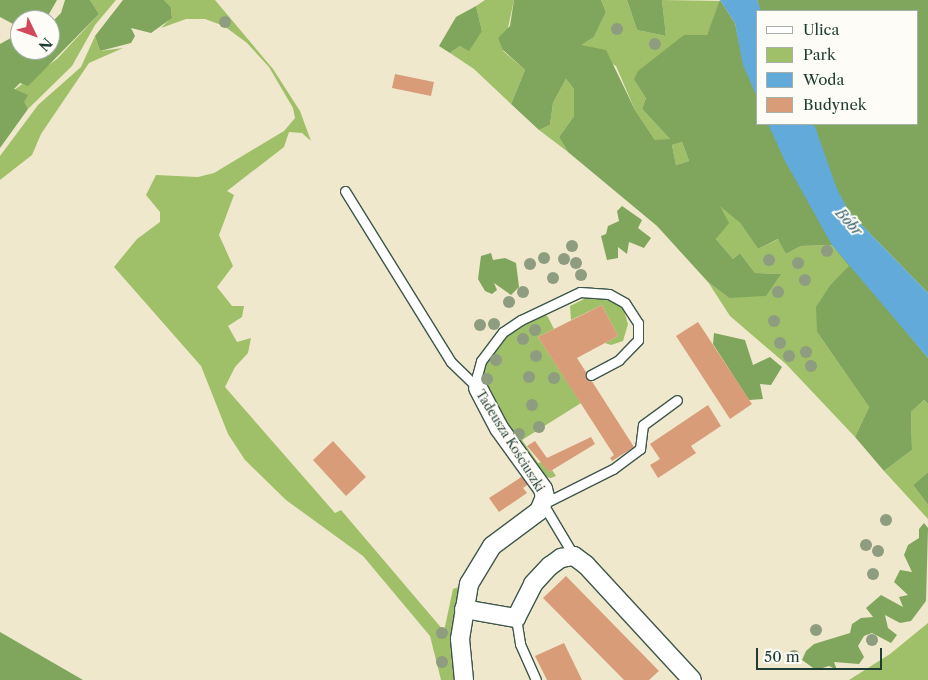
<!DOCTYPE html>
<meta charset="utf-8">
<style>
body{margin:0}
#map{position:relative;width:928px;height:680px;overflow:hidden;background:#efe8cd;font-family:"Libre Caslon Text",serif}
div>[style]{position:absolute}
.green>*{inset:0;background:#9fc068}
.forest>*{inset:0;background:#7fa65c}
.water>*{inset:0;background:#61aad9}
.building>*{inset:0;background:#d99c79}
.roads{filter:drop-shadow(1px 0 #3e574b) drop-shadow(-1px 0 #3e574b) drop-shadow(0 1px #3e574b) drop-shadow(0 -1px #3e574b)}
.lane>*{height:9px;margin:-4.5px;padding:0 4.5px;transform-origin:4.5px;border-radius:4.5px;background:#fff}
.street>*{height:18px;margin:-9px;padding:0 9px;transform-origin:9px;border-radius:9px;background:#fff}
.trees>*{width:12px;height:12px;margin:-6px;border-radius:50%;background:#8e9c80}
span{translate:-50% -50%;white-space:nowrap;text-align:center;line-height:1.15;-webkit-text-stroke:4px #fdfcf7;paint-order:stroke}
.street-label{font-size:12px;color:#1f3d34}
.water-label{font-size:14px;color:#335e66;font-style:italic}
.legend{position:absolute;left:756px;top:10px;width:162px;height:115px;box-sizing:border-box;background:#fdfcf7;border:1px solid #a4b0a9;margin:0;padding:6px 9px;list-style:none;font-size:15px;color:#1f3d34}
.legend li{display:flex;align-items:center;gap:10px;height:25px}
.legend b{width:25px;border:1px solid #a4b0a9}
.north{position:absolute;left:10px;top:10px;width:50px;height:50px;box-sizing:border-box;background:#fdfcf7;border:1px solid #a4b0a9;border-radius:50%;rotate:132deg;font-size:14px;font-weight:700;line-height:20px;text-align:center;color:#1f3d34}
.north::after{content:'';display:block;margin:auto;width:18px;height:22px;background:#d1495b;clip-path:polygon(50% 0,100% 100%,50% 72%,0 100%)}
.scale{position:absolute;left:756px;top:648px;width:126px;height:22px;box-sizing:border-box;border:2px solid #1f3d34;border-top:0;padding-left:6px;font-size:15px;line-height:18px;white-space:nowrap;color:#1f3d34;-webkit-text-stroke:4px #fdfcf7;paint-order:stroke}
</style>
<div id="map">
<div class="green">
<i style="clip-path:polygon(90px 0,116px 0,95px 25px,72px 66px,28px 109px,14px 90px,57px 59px,99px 14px)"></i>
<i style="clip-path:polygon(164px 0,215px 0,273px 69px,300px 111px,311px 141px,302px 133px,289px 132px,284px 147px,227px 191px,234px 195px,219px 235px,233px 266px,217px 287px,232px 306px,244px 306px,242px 317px,228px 326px,237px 342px,251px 338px,248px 353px,235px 367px,225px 387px,335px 513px,341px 510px,444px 631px,453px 589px,461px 586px,453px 623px,457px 680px,441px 680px,430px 636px,363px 556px,286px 500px,245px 460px,228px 434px,201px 366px,114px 267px,137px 239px,160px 222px,160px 212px,146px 195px,156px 175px,198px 177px,214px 173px,284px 131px,295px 118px,293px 108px,269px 67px,247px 43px,224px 26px,205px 19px,186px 19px,161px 28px,172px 17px,171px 7px)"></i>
<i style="clip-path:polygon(485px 0,514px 0,503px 51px,525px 70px,511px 104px,474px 69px,450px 53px,482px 31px,476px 6px)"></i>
<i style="clip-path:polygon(601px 0,627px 0,637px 30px,666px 36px,662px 0,721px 1px,707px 35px,646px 98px,642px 109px,671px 140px,655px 140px,635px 110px,616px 66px,580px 45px,594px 37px,606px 12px)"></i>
<i style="clip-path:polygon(95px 36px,100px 51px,123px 48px,89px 63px,41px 134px,32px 155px,0 180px,0 156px,38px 105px,81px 67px)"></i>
<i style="clip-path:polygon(566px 79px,574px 89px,574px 116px,559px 137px,568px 152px,539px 130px,550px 125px,553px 103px)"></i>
<i style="clip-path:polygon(682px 142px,689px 161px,676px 165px,672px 145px)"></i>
<i style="clip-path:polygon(719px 204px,740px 223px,758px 249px,779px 239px,786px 254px,801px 246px,832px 245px,850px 266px,831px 284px,817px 332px,869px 407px,855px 437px,786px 364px,730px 316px,708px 282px,729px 298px,780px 274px,755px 273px,740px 253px,733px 259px,716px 239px,722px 231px)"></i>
<i style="clip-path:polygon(586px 298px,611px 299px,623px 308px,628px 324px,623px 341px,611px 345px,605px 343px,618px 336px,602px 305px,571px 320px,570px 306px)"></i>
<i style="clip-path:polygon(543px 313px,548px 317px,554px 329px,538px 337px,581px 403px,522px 440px,538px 463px,542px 462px,549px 472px,552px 470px,556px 476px,551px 478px,545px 477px,525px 457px,481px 381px,486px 362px,501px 340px,535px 315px)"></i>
<i style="clip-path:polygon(924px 400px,928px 404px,928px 472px,913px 485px,928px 505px,928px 519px,884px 471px,912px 450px,911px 412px)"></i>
<i style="clip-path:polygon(928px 623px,928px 680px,849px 680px,890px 654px)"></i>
</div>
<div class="forest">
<i style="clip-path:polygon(0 0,57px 0,49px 14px,39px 20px,20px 20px,20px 24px,15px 25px,0 17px)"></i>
<i style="clip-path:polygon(65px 0,90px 0,99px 14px,37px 77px,28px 86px,20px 83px,14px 89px,28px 95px,24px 102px,28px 109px,0 148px,0 44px,20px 33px,20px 50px,50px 50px,50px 24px,61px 13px)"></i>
<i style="clip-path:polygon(123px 0,164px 0,171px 7px,172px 18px,151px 33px,131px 28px,135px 36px,131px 43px,100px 51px,95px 36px)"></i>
<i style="clip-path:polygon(evenodd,514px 0,601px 0,606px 12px,594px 37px,581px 45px,606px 50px,635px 110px,655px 140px,670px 139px,642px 109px,646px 98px,634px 79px,638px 71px,684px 35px,707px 35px,720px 0,735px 23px,744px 65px,757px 94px,757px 124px,770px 124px,886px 307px,928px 358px,928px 404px,924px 400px,911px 412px,912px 450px,884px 471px,855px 437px,869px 407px,817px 332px,816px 307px,831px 284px,849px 266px,832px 245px,801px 246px,786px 254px,778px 239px,758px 249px,740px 223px,720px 206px,729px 223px,716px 239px,733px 259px,740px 253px,755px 273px,781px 274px,766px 296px,729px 298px,708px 282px,657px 226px,568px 152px,559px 137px,574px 116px,574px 89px,566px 79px,553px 103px,550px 125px,539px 130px,511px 104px,525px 70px,503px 50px,498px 38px,510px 26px,514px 0,682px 142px,689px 161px,676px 165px,672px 145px,682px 142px)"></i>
<i style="clip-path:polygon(627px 0,662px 0,666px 36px,637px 30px)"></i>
<i style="clip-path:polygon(757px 0,928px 0,928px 293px,849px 212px,837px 191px,811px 124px,917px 124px,917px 11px,760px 11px)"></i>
<i style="clip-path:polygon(476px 6px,482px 31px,469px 51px,460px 46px,450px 53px,439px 46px,456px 17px)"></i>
<i style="clip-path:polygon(622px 206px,642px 220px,638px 228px,651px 238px,644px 248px,629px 242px,627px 254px,618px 247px,618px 258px,607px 260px,601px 236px,606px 234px,608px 226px,619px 221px,617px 211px)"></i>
<i style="clip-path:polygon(491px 253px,493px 260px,505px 258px,516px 263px,519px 287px,511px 295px,494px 283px,497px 290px,492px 294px,485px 291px,478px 279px,481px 256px)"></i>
<i style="clip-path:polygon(714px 333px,745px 340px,753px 365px,770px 357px,782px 367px,771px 385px,760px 384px,763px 399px,749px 400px,713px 344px)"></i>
<i style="clip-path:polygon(928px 472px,928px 505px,913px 485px)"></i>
<i style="clip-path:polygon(924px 523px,928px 528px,926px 601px,911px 621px,900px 623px,885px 615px,888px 628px,897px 635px,891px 643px,872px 633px,864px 636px,858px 646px,864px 657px,859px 664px,834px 662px,837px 670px,829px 666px,816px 670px,802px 660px,806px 651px,814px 644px,850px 633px,852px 624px,861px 618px,873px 617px,866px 608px,881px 595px,903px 607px,899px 597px,908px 595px,894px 582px,900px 570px,912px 572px,904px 555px,908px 545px,919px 538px,919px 529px)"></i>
<i style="clip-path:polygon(0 632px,83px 680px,0 680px)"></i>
</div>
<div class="water">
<i style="clip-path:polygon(720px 0,757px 0,761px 11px,757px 11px,757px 97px,743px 65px,735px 23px)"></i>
<i style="clip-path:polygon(768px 124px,812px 124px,815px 127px,837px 189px,849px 212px,928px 293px,928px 358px,832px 245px,785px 161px)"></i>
</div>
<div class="building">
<i style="clip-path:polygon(395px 74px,434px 82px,431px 96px,392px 88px)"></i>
<i style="clip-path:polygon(602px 305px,618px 336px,577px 358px,634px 447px,612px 461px,610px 458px,614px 455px,538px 337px)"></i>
<i style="clip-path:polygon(698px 322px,752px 404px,730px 419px,676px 336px)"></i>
<i style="clip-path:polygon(708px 405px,721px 426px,691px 446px,696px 453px,658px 478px,650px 465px,660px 459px,650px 444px)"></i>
<i style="clip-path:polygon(591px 437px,595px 444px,549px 472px,527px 446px,535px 441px,547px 458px)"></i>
<i style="clip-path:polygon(333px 441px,366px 477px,346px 496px,313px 460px)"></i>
<i style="clip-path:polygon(523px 476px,529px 484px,523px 488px,527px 493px,499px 512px,489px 498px)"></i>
<i style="clip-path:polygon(566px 576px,659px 671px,649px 680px,624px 680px,543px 598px)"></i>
<i style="clip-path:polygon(564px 643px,582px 680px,547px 680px,535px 656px)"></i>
</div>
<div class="roads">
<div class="lane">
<i style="left:345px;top:191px;width:201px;rotate:58.2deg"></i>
<i style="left:451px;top:362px;width:37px;rotate:44deg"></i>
<i style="left:478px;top:388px;width:12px;rotate:-95deg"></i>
<i style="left:477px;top:376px;width:16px;rotate:-75deg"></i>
<i style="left:481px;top:361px;width:36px;rotate:-53deg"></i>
<i style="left:503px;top:332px;width:22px;rotate:-34deg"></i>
<i style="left:521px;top:320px;width:65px;rotate:-25.4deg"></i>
<i style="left:580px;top:292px;width:29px;rotate:4deg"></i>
<i style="left:609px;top:294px;width:18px;rotate:29deg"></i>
<i style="left:625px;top:303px;width:24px;rotate:57deg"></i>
<i style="left:638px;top:323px;width:17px;rotate:90deg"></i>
<i style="left:638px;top:340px;width:28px;rotate:134deg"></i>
<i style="left:619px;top:360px;width:32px;rotate:152deg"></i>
<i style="left:574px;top:556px;width:61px;rotate:-120.8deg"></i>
<i style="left:543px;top:504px;width:78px;rotate:-26.6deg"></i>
<i style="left:613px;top:469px;width:34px;rotate:-37deg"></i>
<i style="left:640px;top:449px;width:24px;rotate:-83deg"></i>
<i style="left:643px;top:425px;width:42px;rotate:-36.3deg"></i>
<i style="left:516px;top:618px;width:26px;rotate:81deg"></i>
<i style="left:520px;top:644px;width:39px;rotate:66deg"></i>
</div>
<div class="street">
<i style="left:464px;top:609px;width:53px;rotate:9.8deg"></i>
<i style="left:516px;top:618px;width:38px;rotate:-63deg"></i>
<i style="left:533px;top:584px;width:25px;rotate:-47deg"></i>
<i style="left:550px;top:566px;width:14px;rotate:-36deg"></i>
<i style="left:561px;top:558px;width:13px;rotate:-9deg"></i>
<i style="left:574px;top:556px;width:15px;rotate:37deg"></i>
<i style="left:586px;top:565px;width:156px;rotate:47.3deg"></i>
<i style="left:464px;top:680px;width:41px;rotate:-95.6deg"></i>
<i style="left:460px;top:639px;width:56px;rotate:-80.7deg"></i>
<i style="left:469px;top:584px;width:44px;rotate:-58.8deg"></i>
<i style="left:492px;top:546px;width:59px;rotate:-36.7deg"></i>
<i style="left:539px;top:511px;width:15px;rotate:-67deg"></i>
<i style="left:545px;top:497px;width:8px;rotate:-104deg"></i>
<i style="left:543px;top:489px;width:75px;rotate:-125.8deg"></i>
<i style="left:499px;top:428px;width:45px;rotate:-117.7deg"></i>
</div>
</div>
<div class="trees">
<i style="left:225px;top:22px"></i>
<i style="left:617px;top:29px"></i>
<i style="left:655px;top:44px"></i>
<i style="left:572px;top:246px"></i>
<i style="left:827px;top:251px"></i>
<i style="left:544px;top:258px"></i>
<i style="left:564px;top:259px"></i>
<i style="left:769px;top:260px"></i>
<i style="left:576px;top:263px"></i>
<i style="left:798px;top:263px"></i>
<i style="left:530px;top:264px"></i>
<i style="left:581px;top:275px"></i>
<i style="left:553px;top:278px"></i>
<i style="left:805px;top:280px"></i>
<i style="left:523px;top:292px"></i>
<i style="left:778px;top:292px"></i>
<i style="left:509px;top:302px"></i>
<i style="left:774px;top:321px"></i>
<i style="left:494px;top:324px"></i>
<i style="left:480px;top:325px"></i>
<i style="left:535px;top:330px"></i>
<i style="left:523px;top:339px"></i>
<i style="left:780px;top:343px"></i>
<i style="left:806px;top:352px"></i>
<i style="left:536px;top:356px"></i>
<i style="left:789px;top:356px"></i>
<i style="left:496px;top:360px"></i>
<i style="left:811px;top:366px"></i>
<i style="left:529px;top:377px"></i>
<i style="left:554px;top:378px"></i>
<i style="left:487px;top:379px"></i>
<i style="left:532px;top:405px"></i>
<i style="left:539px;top:427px"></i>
<i style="left:519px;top:434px"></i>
<i style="left:886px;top:520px"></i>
<i style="left:866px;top:545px"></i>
<i style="left:878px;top:551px"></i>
<i style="left:873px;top:574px"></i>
<i style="left:816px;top:630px"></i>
<i style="left:442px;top:633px"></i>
<i style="left:872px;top:640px"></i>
<i style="left:794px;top:656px"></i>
<i style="left:442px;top:662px"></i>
</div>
<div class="street-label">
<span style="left:510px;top:441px;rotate:58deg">Tadeusza Kościuszki</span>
</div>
<div class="water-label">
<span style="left:849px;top:222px;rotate:48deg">Bóbr</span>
</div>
<ul class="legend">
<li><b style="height:6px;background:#fff"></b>Ulica</li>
<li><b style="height:14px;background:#9fc068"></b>Park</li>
<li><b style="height:14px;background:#61aad9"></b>Woda</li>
<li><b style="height:14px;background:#d99c79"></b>Budynek</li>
</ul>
<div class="north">N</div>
<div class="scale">50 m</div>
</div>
